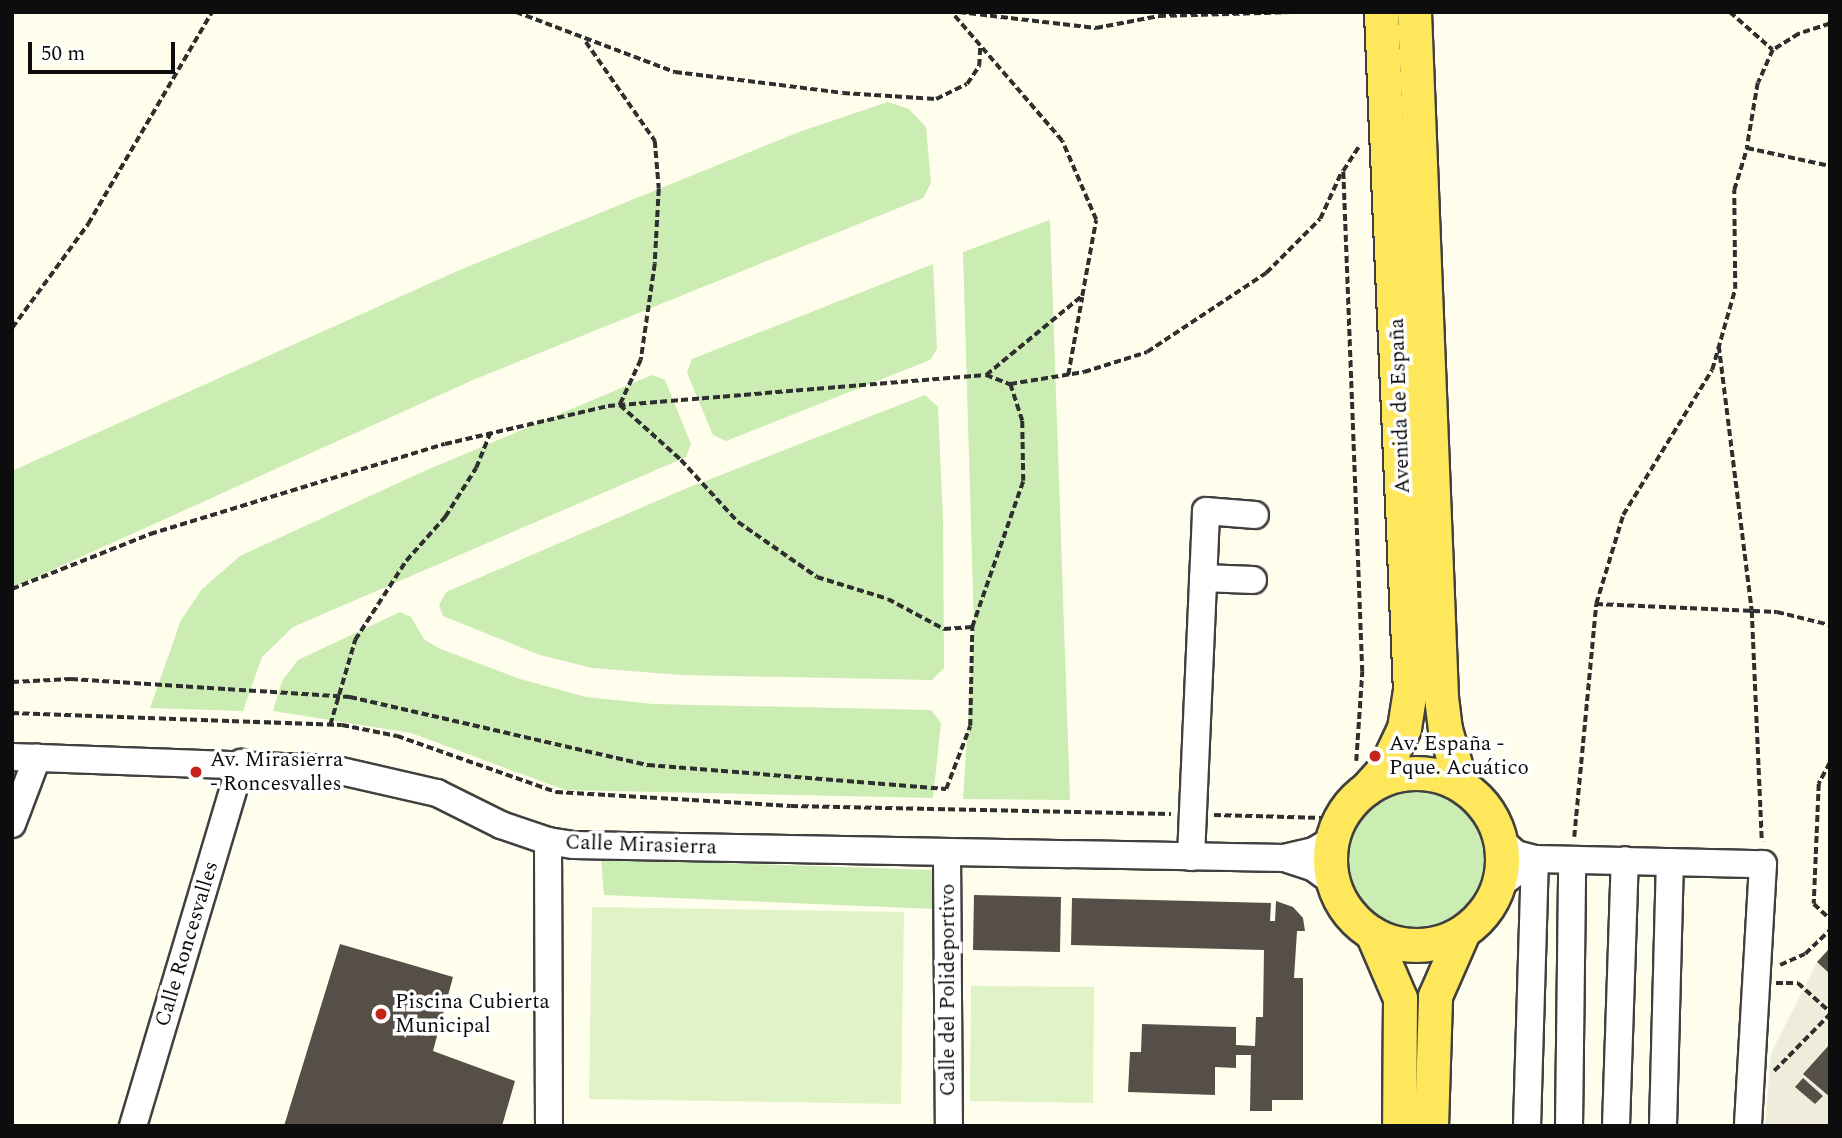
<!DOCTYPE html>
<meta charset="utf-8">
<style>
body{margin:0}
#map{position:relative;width:1842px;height:1138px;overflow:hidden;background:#fffdec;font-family:Spectral,serif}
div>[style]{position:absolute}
.green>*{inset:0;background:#cbecb3}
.round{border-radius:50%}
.pitch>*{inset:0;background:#dff3c6}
.plaza>*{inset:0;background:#efecdb}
.building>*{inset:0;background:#564f48}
.path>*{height:3.5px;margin-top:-1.75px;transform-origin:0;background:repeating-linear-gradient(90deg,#2f2f2f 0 7px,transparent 0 10.5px)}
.roads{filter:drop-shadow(2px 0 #404040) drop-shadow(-2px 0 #404040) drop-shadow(0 2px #404040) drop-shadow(0 -2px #404040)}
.minor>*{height:26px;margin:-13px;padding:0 13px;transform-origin:13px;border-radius:13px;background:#fff}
.major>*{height:33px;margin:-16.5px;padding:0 16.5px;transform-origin:16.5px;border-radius:16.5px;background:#ffe75c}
.major>.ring{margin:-16.5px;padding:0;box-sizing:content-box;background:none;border:33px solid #ffe75c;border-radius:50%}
.dots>*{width:19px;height:19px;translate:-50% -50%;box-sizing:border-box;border:4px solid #fff;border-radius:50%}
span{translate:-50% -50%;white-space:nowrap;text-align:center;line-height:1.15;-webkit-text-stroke:7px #fff;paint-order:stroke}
.street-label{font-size:21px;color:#0d0d0d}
.poi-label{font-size:21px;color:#0d0d0d}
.left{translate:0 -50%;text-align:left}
.frame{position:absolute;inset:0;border:14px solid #0d0d0d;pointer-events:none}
.scale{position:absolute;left:28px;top:42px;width:147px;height:32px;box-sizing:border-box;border:4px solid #0d0d0d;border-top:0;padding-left:9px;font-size:21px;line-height:24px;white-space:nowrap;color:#0d0d0d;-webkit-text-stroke:5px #fff;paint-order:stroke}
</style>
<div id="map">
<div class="green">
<i style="clip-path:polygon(888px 102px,909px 109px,926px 127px,931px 183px,923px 198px,473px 380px,12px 588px,12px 471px,462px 269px,799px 132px)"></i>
<i style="clip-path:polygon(1050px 220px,1070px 800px,963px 799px,974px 627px,963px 252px)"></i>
<i style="clip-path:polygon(933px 264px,937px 349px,930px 360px,726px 441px,713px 435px,687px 373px,692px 359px)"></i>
<i style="clip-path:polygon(652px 375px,665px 380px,691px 444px,686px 457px,293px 627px,262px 657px,243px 711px,150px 708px,181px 620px,202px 589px,240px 556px,422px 472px)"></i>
<i style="clip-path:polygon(925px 395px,938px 407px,943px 520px,944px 668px,932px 680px,682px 675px,592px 668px,540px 655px,443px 616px,439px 605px,446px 592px,680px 491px)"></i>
<i style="clip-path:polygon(400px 612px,411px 617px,424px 639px,438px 648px,520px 679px,586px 697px,653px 704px,931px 710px,941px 723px,933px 798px,565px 790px,411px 733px,273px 711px,282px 681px,298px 660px)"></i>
<i class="round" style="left:1346px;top:789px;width:138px;height:138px"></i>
<i style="clip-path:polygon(601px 859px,932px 870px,935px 909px,604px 895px)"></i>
</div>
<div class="pitch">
<i style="clip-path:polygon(592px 907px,904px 912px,901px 1104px,589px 1099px)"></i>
<i style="clip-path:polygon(971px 986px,1094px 987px,1093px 1103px,970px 1101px)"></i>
</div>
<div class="plaza">
<i style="clip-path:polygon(1817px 962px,1830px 974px,1830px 1044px,1804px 1074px,1830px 1097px,1830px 1126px,1765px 1126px,1771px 1053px)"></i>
</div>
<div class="building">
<i style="clip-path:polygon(974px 895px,1061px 897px,1060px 952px,973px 950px)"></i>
<i style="clip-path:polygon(1072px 898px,1271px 903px,1270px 921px,1275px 921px,1276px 901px,1293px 907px,1303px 918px,1305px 931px,1297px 931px,1294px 978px,1303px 978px,1303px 1100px,1272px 1100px,1272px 1111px,1250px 1111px,1251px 1055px,1236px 1055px,1236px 1068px,1215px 1067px,1215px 1095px,1128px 1092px,1130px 1052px,1141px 1052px,1142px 1024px,1236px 1027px,1236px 1045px,1255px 1046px,1256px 1017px,1263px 1017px,1264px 950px,1071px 945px)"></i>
<i style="clip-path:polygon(340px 944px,453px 977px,433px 1051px,515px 1081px,502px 1126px,284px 1126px)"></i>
<i style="clip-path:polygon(1828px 950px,1830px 952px,1830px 974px,1817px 962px)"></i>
<i style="clip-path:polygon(1830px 1044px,1830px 1097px,1803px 1074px)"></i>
<i style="clip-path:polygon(1803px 1078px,1823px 1096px,1815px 1104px,1795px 1087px)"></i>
</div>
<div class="path">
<i style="left:516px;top:12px;width:170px;rotate:20.7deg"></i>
<i style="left:675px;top:72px;width:169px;rotate:7.1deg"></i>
<i style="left:843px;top:93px;width:93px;rotate:3.7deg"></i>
<i style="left:936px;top:99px;width:34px;rotate:-26deg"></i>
<i style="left:967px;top:84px;width:22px;rotate:-56deg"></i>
<i style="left:979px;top:66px;width:20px;rotate:-87deg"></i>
<i style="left:959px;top:12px;width:138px;rotate:6.7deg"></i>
<i style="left:1096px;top:28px;width:64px;rotate:-10.8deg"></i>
<i style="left:1159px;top:16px;width:132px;rotate:-1.7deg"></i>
<i style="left:1730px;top:12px;width:57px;rotate:41.5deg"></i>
<i style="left:1830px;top:24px;width:33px;rotate:162deg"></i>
<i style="left:1799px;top:34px;width:31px;rotate:148deg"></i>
<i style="left:1773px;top:50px;width:36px;rotate:114deg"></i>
<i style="left:1758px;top:83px;width:66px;rotate:99.6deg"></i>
<i style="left:1747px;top:148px;width:85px;rotate:12.2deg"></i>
<i style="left:586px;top:42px;width:121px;rotate:55.1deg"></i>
<i style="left:655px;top:141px;width:48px;rotate:85.2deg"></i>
<i style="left:659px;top:189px;width:75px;rotate:93.1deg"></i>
<i style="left:655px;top:264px;width:97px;rotate:98.3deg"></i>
<i style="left:641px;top:360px;width:50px;rotate:115deg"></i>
<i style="left:620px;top:405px;width:82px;rotate:42deg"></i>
<i style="left:681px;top:460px;width:84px;rotate:47.4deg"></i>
<i style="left:738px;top:522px;width:96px;rotate:34.8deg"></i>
<i style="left:817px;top:577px;width:74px;rotate:17.2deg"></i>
<i style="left:888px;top:599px;width:64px;rotate:28.2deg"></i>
<i style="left:944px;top:629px;width:28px;rotate:-4deg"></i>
<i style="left:12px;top:328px;width:129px;rotate:-53.8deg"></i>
<i style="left:88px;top:224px;width:246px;rotate:-59.7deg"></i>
<i style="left:1719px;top:346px;width:267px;rotate:82.9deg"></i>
<i style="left:1752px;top:611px;width:231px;rotate:87.5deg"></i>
<i style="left:986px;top:375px;width:26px;rotate:21deg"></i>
<i style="left:1010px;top:384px;width:75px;rotate:-9.2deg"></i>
<i style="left:1084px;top:372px;width:66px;rotate:-17.6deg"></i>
<i style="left:1147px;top:352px;width:143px;rotate:-33.6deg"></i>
<i style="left:1266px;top:273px;width:76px;rotate:-45deg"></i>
<i style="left:1320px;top:219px;width:53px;rotate:-65.4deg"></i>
<i style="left:1068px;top:375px;width:79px;rotate:-79.8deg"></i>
<i style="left:12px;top:589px;width:149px;rotate:-21.7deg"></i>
<i style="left:150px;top:534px;width:308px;rotate:-17deg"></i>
<i style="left:445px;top:444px;width:167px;rotate:-13.1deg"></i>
<i style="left:608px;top:406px;width:379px;rotate:-4.7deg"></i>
<i style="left:986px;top:375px;width:124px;rotate:-39.5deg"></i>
<i style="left:1082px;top:296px;width:77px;rotate:-79.6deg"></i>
<i style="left:1096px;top:220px;width:86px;rotate:-113.3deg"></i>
<i style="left:1062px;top:141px;width:170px;rotate:-130.7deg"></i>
<i style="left:1596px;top:604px;width:93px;rotate:-73.1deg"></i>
<i style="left:1623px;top:515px;width:170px;rotate:-58.5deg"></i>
<i style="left:1712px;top:370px;width:84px;rotate:-74.1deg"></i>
<i style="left:1735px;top:289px;width:99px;rotate:-90.6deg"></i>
<i style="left:1734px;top:190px;width:44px;rotate:-72.8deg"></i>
<i style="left:12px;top:682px;width:59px;rotate:-2.9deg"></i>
<i style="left:71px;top:679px;width:280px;rotate:3.7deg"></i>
<i style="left:350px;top:697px;width:306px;rotate:12.9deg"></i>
<i style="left:648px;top:765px;width:299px;rotate:4.6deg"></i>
<i style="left:946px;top:789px;width:67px;rotate:-69.1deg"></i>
<i style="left:970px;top:726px;width:99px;rotate:-88.8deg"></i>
<i style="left:972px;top:627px;width:155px;rotate:-70.7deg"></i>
<i style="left:1023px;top:481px;width:60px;rotate:-91deg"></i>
<i style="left:1022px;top:421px;width:39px;rotate:-108deg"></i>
<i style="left:12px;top:713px;width:330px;rotate:2.1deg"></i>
<i style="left:342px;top:725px;width:56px;rotate:11.3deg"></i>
<i style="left:397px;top:736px;width:169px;rotate:19.4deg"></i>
<i style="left:556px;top:792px;width:235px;rotate:3.4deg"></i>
<i style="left:791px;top:806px;width:380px;rotate:1.2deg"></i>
<i style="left:330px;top:725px;width:89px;rotate:-73.6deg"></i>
<i style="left:355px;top:640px;width:94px;rotate:-57.2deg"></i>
<i style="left:406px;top:561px;width:59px;rotate:-48.4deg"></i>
<i style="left:445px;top:517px;width:58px;rotate:-57.7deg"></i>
<i style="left:476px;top:468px;width:37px;rotate:-68deg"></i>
<i style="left:1356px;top:761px;width:89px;rotate:-86.1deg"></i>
<i style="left:1362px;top:672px;width:501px;rotate:-92.17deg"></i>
<i style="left:1343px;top:171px;width:31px;rotate:-57deg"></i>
<i style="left:1830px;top:763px;width:24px;rotate:118deg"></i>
<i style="left:1819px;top:784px;width:120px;rotate:92.4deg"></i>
<i style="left:1814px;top:904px;width:22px;rotate:43deg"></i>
<i style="left:1214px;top:815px;width:110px;rotate:1.6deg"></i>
<i style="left:1324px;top:818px;width:31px;rotate:-58deg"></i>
<i style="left:1574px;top:837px;width:234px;rotate:-84.6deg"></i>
<i style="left:1596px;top:604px;width:181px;rotate:2.5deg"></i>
<i style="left:1777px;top:612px;width:55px;rotate:13.8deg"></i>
<i style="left:1324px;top:901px;width:38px;rotate:53deg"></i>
<i style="left:1780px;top:965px;width:27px;rotate:-24deg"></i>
<i style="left:1805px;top:954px;width:35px;rotate:-44deg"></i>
<i style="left:1776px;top:983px;width:22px"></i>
<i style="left:1798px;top:983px;width:43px;rotate:42.2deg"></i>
<i style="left:1774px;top:1071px;width:80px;rotate:-45.5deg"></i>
</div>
<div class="roads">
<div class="minor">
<i style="left:1203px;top:578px;width:50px;rotate:2.3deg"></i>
<i style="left:12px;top:757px;width:320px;rotate:2.1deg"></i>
<i style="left:332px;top:769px;width:108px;rotate:12.9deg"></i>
<i style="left:437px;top:793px;width:72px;rotate:26.6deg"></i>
<i style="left:501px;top:825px;width:50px;rotate:18.8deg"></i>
<i style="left:548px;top:841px;width:26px;rotate:9deg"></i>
<i style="left:574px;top:845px;width:710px;rotate:1.05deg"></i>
<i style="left:1284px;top:858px;width:31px;rotate:-13deg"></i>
<i style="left:1314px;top:851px;width:21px;rotate:-31deg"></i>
<i style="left:12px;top:824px;width:71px;rotate:-69.3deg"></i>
<i style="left:1500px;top:840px;width:21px;rotate:41deg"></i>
<i style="left:1516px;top:854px;width:20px;rotate:15deg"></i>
<i style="left:1535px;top:859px;width:228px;rotate:1.3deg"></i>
<i style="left:1763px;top:864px;width:262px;rotate:93.3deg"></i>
<i style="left:548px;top:841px;width:285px;rotate:89.8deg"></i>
<i style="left:947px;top:854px;width:272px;rotate:89.6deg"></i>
<i style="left:1191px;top:857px;width:346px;rotate:-87.5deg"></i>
<i style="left:1206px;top:511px;width:49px;rotate:4.7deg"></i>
<i style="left:1284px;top:858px;width:32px;rotate:18deg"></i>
<i style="left:1314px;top:868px;width:22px;rotate:36deg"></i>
<i style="left:1499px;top:885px;width:44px;rotate:-35.8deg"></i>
<i style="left:133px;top:1126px;width:379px;rotate:-73.4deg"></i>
<i style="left:1527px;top:1126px;width:267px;rotate:-88.3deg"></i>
<i style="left:1569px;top:1126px;width:264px;rotate:-89.3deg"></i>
<i style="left:1616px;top:1126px;width:266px;rotate:-88.1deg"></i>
<i style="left:1663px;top:1126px;width:264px;rotate:-88.5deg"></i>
</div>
<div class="major">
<i style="left:1414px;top:12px;width:686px;rotate:87.74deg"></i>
<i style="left:1441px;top:697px;width:32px;rotate:83deg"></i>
<i style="left:1445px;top:729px;width:58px;rotate:74.1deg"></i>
<i class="ring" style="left:1330px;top:773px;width:139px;height:139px"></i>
<i style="left:1367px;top:788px;width:27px;rotate:-48deg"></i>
<i style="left:1385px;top:768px;width:44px;rotate:-64.6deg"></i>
<i style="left:1404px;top:728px;width:37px;rotate:-81deg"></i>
<i style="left:1410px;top:691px;width:680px;rotate:-92.45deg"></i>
<i style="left:1372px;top:933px;width:71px;rotate:66.7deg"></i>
<i style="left:1400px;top:998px;width:128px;rotate:90.4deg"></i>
<i style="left:1431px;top:1126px;width:130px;rotate:-88.2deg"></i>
<i style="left:1435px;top:996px;width:70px;rotate:-66.4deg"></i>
</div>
</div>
<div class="dots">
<i style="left:1375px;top:756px;background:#c6231b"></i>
<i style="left:196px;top:772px;background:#c6231b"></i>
<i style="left:381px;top:1014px;background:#c6231b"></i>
</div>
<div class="street-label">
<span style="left:1400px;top:406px;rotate:-92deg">Avenida de España</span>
<span style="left:641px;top:845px;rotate:2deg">Calle Mirasierra</span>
<span style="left:187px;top:944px;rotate:-73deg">Calle Roncesvalles</span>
<span style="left:948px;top:990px;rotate:-90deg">Calle del Polideportivo</span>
</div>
<div class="poi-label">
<span class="left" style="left:1389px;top:756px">Av. España -<br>Pque. Acuático</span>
<span class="left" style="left:210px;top:772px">Av. Mirasierra<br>- Roncesvalles</span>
<span class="left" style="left:395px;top:1014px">Piscina Cubierta<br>Municipal</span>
</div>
<div class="frame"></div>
<div class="scale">50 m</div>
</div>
